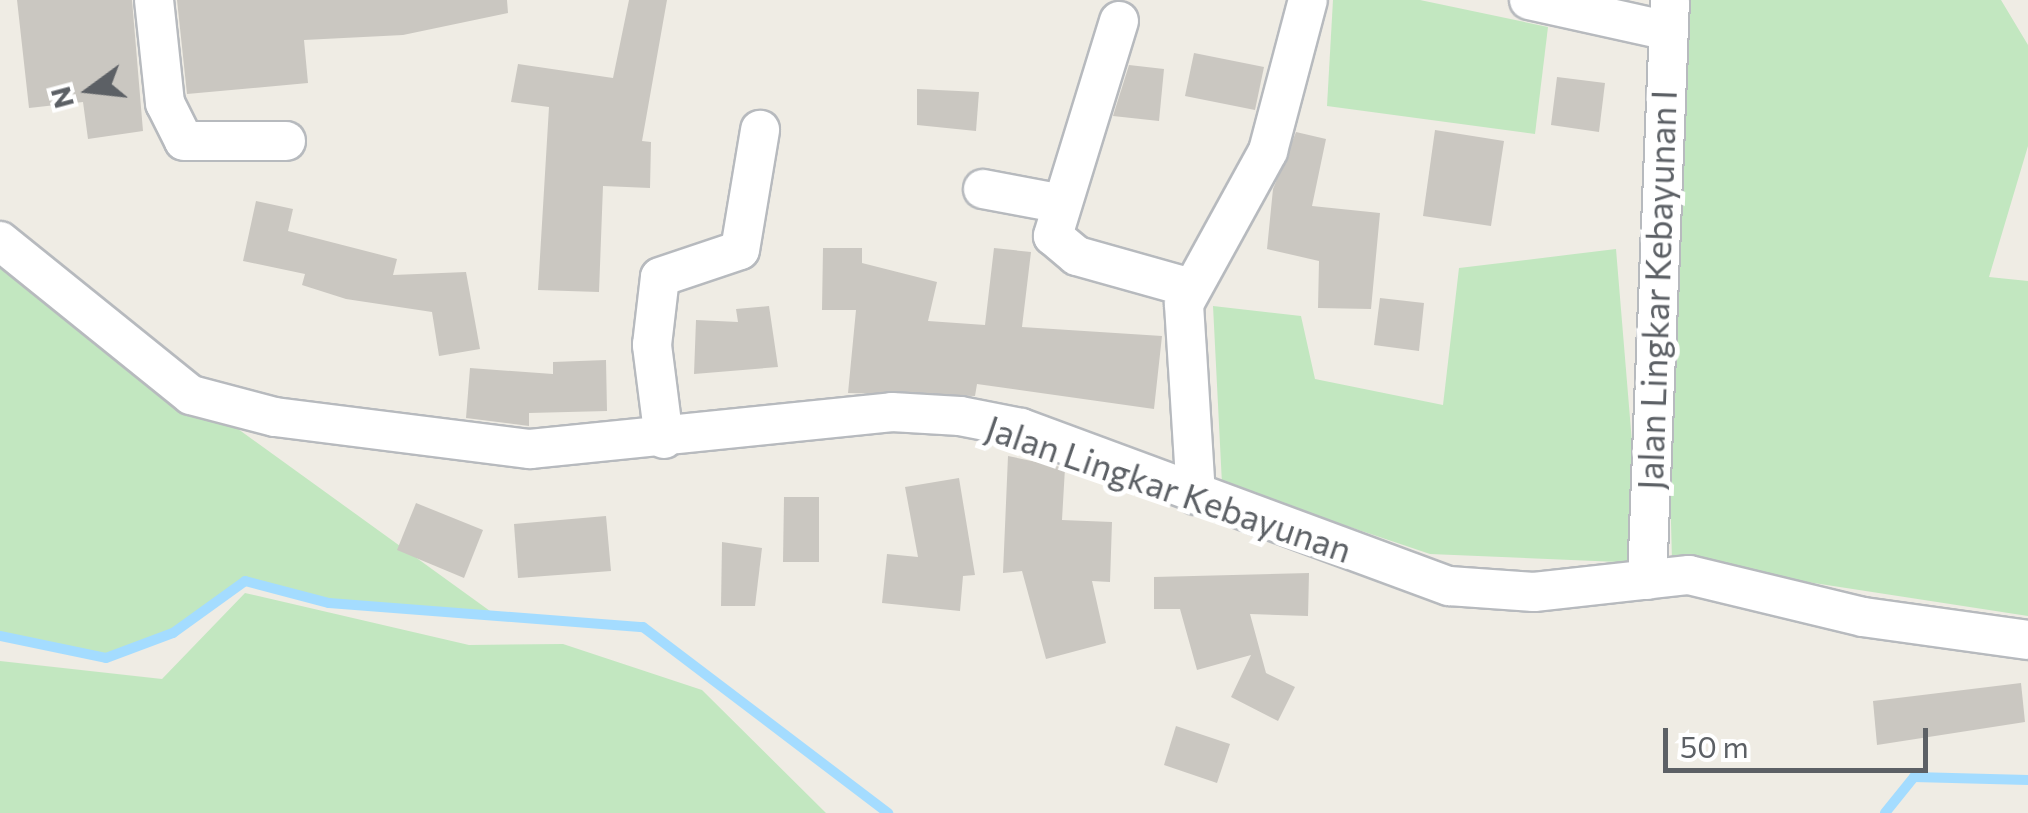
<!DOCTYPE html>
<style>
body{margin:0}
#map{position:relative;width:2028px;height:813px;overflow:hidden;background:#efece4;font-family:Commissioner,sans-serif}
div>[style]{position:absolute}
.green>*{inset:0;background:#c2e7c0}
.stream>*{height:10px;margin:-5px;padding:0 5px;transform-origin:5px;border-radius:5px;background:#a4dcff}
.building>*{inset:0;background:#cac7c1}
.roads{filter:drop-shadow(2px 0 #b7babe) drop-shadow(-2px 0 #b7babe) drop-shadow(0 2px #b7babe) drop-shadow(0 -2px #b7babe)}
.minor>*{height:38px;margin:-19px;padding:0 19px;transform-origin:19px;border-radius:19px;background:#fff}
span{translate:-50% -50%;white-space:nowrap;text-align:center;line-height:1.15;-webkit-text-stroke:10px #fff;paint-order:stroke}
.street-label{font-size:35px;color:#5c6065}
.north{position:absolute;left:40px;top:40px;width:100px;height:100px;-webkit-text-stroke:8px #fff;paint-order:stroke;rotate:255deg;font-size:28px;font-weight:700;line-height:40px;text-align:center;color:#5c6065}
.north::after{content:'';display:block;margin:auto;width:35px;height:45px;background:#5c6065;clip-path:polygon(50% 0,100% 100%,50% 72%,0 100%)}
.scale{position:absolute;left:1663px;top:728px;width:265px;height:45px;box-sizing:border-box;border:5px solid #5c6065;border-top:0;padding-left:12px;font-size:30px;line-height:35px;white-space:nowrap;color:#5c6065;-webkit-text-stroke:8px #fff;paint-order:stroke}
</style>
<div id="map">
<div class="green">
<i style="clip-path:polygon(1333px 0,1420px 0,1548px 27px,1535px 134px,1327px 106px)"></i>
<i style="clip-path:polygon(1683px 0,2001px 0,2028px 45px,2028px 146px,1989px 277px,2028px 281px,2028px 616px,1672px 561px,1662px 177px)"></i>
<i style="clip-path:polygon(0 241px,191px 395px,490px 611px,329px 603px,245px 581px,173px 633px,106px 658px,0 636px)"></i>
<i style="clip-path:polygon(1616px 249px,1642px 563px,1430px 554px,1222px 484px,1213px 306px,1301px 316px,1315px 379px,1443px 405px,1459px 268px)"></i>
<i style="clip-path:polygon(245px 593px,469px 645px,563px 644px,702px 690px,826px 813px,0 813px,0 661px,162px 679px)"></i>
</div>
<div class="stream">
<i style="left:0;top:636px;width:108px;rotate:11.7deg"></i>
<i style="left:106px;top:658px;width:72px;rotate:-20.5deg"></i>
<i style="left:173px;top:633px;width:89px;rotate:-35.8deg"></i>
<i style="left:245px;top:581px;width:87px;rotate:14.7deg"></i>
<i style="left:329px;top:603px;width:315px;rotate:4.4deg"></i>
<i style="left:643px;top:627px;width:308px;rotate:37.2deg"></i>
<i style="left:1885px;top:813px;width:46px;rotate:-51.1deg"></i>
<i style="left:1914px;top:777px;width:114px;rotate:1.5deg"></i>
</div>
<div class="building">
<i style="clip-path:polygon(17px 0,132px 0,143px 131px,88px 139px,83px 102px,29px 108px)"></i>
<i style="clip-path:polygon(177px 0,507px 0,508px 13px,403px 35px,304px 40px,308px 83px,187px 94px)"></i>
<i style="clip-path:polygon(629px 0,667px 0,642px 141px,651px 142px,650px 188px,603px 186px,599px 292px,538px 290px,549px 107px,511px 102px,518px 64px,613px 78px)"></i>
<i style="clip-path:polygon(1194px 53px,1264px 67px,1255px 110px,1185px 96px)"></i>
<i style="clip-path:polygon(1129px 65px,1164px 69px,1159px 121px,1113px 116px)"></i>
<i style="clip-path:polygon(1557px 77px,1605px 83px,1599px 132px,1551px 125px)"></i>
<i style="clip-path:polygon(917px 89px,979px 92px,976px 131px,917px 125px)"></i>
<i style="clip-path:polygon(1435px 130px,1504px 141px,1491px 226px,1423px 216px)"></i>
<i style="clip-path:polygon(1296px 132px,1326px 139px,1312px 206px,1380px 213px,1371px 309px,1318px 308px,1319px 261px,1267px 249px,1273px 189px)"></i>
<i style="clip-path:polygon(256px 201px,293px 209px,288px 231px,397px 259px,393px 275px,466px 272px,480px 349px,439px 356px,432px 312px,346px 299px,302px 285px,305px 274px,243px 261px)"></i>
<i style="clip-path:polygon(823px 248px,862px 248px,862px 263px,937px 282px,928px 321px,985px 325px,994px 248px,1031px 252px,1022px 327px,1162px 336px,1154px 409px,977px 384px,975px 396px,848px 393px,856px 310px,822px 310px)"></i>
<i style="clip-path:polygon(1380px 298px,1424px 303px,1419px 351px,1374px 345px)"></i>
<i style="clip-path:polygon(769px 306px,778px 367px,694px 374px,696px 320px,738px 322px,736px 309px)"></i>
<i style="clip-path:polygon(606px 360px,607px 411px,529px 413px,529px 426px,466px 418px,470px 368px,553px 374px,553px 362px)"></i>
<i style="clip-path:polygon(1008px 456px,1065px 468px,1062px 520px,1112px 522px,1110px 582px,1092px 581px,1106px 643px,1046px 659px,1022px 571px,1003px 573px)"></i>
<i style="clip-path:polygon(959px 478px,975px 575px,963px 576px,960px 611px,882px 603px,887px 554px,918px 557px,905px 487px)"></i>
<i style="clip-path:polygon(784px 497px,819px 497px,819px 562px,783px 562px)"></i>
<i style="clip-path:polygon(416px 503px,483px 530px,464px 578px,397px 550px)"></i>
<i style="clip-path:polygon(606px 516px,611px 571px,518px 578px,514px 524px)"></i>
<i style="clip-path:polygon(722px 542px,762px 548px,755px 606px,721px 606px)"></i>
<i style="clip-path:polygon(1309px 573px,1308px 616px,1250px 614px,1266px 673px,1295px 687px,1278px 721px,1231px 697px,1251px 655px,1197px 670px,1180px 609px,1154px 609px,1154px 577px)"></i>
<i style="clip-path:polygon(2021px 683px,2025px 722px,1877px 745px,1873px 701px)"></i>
<i style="clip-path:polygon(1176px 726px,1230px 744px,1217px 783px,1164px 765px)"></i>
</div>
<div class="roads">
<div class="minor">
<i style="left:154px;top:0;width:104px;rotate:83.9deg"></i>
<i style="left:165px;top:103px;width:42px;rotate:63.4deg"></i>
<i style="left:184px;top:141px;width:102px"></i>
<i style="left:1529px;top:0;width:138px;rotate:12.5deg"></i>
<i style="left:1119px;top:21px;width:225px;rotate:107.1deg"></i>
<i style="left:1053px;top:236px;width:31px;rotate:40deg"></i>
<i style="left:1077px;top:256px;width:118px;rotate:15.7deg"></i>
<i style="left:983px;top:189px;width:75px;rotate:10.7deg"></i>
<i style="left:0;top:241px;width:245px;rotate:38.9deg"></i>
<i style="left:191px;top:395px;width:87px;rotate:14.7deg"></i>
<i style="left:275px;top:417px;width:257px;rotate:7.2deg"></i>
<i style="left:530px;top:449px;width:364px;rotate:-5.8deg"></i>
<i style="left:892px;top:412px;width:68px;rotate:3.4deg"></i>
<i style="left:960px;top:416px;width:62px;rotate:11.1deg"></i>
<i style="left:1021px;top:428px;width:456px;rotate:20.3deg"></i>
<i style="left:1449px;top:586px;width:85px;rotate:4deg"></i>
<i style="left:1534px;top:592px;width:156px;rotate:-6.3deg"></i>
<i style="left:1689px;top:575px;width:179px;rotate:13.6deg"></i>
<i style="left:1863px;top:617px;width:167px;rotate:7.9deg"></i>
<i style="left:664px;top:439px;width:95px;rotate:-97.3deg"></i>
<i style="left:652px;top:345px;width:68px;rotate:-83.3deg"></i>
<i style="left:660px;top:277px;width:84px;rotate:-18.6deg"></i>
<i style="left:740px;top:250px;width:122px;rotate:-80.5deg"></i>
<i style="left:1196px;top:495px;width:191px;rotate:-93.6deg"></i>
<i style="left:1184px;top:304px;width:175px;rotate:-61.2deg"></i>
<i style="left:1268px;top:151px;width:156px;rotate:-75.2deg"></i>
<i style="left:1647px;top:580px;width:580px;rotate:-87.73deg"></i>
</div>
</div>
<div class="street-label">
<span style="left:1656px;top:290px;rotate:-88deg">Jalan Lingkar Kebayunan I</span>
<span style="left:1169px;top:488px;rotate:19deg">Jalan Lingkar Kebayunan</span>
</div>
<div class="north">N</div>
<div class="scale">50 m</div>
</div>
